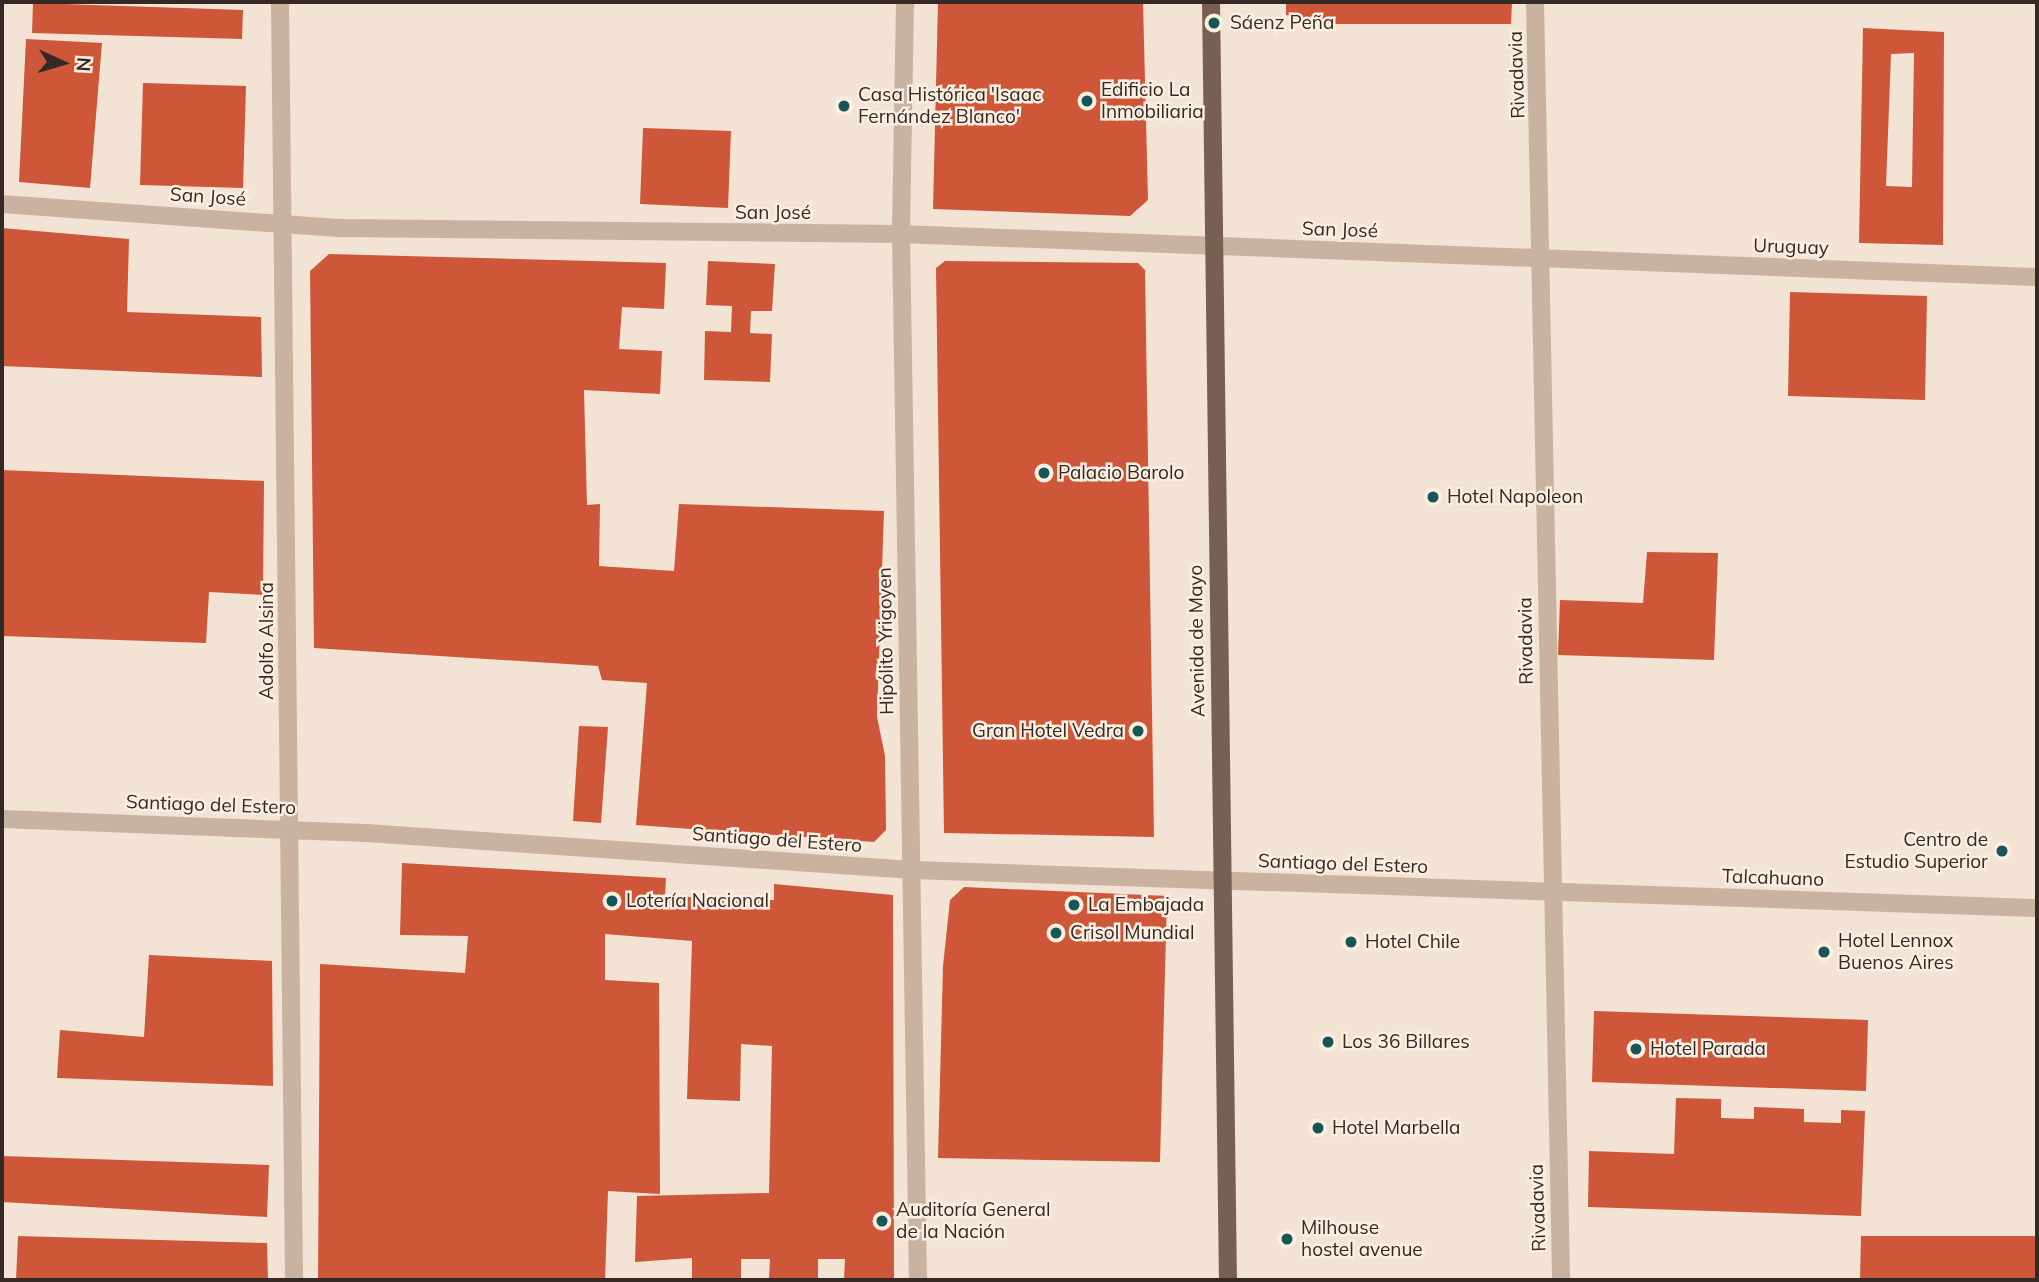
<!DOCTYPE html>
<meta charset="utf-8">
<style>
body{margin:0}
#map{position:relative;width:2039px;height:1282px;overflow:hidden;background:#f2e3d5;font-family:Mulish,sans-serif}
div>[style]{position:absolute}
.building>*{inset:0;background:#cd5738}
.street>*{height:18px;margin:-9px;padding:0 9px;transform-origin:9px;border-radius:9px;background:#cab2a1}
.primary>*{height:18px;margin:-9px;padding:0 9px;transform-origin:9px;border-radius:9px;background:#775f54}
.dots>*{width:19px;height:19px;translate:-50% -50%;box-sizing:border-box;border:4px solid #faeee1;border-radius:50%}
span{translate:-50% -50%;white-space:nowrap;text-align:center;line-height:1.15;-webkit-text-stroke:5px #faeee1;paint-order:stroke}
.poi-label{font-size:19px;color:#342924}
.left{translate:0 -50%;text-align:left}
.right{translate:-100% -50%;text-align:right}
.street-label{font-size:19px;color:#342924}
.frame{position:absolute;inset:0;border:4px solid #342924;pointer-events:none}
.north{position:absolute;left:28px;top:28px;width:70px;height:70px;-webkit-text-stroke:5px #faeee1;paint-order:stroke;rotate:94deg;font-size:19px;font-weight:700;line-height:28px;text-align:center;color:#342924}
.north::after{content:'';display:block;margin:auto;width:24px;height:32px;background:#342924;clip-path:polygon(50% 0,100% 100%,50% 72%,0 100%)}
</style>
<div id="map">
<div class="building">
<i style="clip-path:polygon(938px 2px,1143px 2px,1148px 200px,1130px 216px,933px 209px)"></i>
<i style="clip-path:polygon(1286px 2px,1512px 2px,1511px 24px,1335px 24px,1286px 15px)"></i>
<i style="clip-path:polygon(33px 3px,243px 10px,242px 39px,32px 33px)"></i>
<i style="clip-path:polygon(evenodd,1863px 28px,1944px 32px,1943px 245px,1859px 243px,1863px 28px,1914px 53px,1912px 187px,1886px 186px,1891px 54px,1914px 53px)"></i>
<i style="clip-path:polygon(26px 39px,102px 43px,90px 188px,19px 182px)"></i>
<i style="clip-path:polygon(143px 83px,246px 86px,243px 188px,140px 185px)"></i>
<i style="clip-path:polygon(643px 128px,731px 131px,728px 208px,640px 204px)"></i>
<i style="clip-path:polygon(2px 228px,129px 239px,127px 312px,261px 317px,262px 377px,2px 366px)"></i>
<i style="clip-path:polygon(329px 254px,666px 263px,664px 309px,622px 307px,619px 349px,662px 351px,660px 394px,584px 390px,587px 505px,600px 504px,599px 566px,674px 571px,679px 504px,884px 511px,877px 717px,885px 756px,886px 830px,874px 842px,636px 825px,647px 683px,602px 680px,598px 666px,314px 648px,310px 271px)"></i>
<i style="clip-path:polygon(708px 261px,775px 264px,772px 311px,751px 311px,750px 333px,772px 334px,770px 382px,704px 380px,705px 331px,731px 332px,732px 306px,706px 305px)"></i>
<i style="clip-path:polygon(945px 261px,1138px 263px,1145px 270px,1154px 837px,944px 833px,936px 268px)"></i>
<i style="clip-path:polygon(1790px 292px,1927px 296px,1925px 400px,1788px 396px)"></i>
<i style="clip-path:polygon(2px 470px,264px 481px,263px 595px,209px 592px,206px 643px,2px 636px)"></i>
<i style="clip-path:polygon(1647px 552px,1718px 553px,1714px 660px,1558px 655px,1560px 600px,1643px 603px)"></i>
<i style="clip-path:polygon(579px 726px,608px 727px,601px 823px,573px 821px)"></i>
<i style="clip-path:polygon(402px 863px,666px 878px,665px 896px,774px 900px,774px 884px,893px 895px,894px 1280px,844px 1280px,845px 1259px,818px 1259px,818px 1280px,769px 1280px,770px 1259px,741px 1259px,741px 1280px,692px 1280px,692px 1258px,635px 1262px,637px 1196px,769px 1193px,772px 1046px,741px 1044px,740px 1101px,687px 1099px,692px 941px,605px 934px,605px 980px,659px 983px,660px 1194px,608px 1191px,605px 1280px,318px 1280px,320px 964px,465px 973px,468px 936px,400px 935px)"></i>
<i style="clip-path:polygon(964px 887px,1167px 896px,1160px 1162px,938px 1158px,943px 966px,950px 900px)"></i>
<i style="clip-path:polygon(149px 955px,272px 961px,273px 1086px,57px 1078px,60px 1030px,144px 1037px)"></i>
<i style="clip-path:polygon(1594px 1011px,1868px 1020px,1866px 1091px,1592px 1082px)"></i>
<i style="clip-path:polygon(1676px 1098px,1721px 1099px,1721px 1118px,1754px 1119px,1754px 1107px,1804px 1109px,1804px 1122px,1841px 1123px,1841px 1110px,1865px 1111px,1861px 1216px,1588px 1207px,1589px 1151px,1674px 1154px)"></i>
<i style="clip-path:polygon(2px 1156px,269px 1165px,267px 1217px,2px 1202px)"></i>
<i style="clip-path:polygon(18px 1236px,267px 1243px,268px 1280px,16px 1280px)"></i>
<i style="clip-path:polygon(1861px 1236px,2037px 1236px,2037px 1280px,1860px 1280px)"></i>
</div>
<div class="street">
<i style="left:280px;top:2px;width:1278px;rotate:89.37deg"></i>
<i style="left:905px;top:2px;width:232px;rotate:91deg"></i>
<i style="left:901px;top:234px;width:1046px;rotate:89.07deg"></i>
<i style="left:1535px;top:2px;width:1278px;rotate:88.83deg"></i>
<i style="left:2px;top:204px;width:337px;rotate:4.1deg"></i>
<i style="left:338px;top:228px;width:563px;rotate:0.61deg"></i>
<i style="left:901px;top:234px;width:1137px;rotate:2.17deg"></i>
<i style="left:2px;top:819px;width:364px;rotate:2.2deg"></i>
<i style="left:366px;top:833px;width:548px;rotate:3.87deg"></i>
<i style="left:913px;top:870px;width:1125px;rotate:1.94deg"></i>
</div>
<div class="primary">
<i style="left:1211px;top:2px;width:1278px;rotate:89.24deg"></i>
</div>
<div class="dots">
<i style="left:1214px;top:23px;background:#185557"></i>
<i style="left:1087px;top:101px;background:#185557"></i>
<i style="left:844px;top:106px;background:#185557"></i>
<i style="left:1044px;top:473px;background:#185557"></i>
<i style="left:1433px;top:497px;background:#185557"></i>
<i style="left:1138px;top:731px;background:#185557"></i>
<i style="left:2002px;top:851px;background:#185557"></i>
<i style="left:612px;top:901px;background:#185557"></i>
<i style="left:1074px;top:905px;background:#185557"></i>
<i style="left:1056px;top:933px;background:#185557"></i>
<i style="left:1351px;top:942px;background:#185557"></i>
<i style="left:1824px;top:952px;background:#185557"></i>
<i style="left:1328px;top:1042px;background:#185557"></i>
<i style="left:1636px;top:1049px;background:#185557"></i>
<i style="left:1318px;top:1128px;background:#185557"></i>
<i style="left:882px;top:1221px;background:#185557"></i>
<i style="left:1287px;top:1239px;background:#185557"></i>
</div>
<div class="poi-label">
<span class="left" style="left:1230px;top:23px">Sáenz Peña</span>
<span class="left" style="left:1101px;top:101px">Edificio La<br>Inmobiliaria</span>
<span class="left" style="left:858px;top:106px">Casa Histórica 'Isaac<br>Fernández Blanco'</span>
<span class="left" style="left:1058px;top:473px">Palacio Barolo</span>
<span class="left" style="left:1447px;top:497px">Hotel Napoleon</span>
<span class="right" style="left:1124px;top:731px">Gran Hotel Vedra</span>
<span class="right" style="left:1988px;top:851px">Centro de<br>Estudio Superior</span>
<span class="left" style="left:626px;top:901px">Lotería Nacional</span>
<span class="left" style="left:1088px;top:905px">La Embajada</span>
<span class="left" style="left:1070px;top:933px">Crisol Mundial</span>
<span class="left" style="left:1838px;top:952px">Hotel Lennox<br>Buenos Aires</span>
<span class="left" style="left:1365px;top:942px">Hotel Chile</span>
<span class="left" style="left:1342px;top:1042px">Los 36 Billares</span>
<span class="left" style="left:1650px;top:1049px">Hotel Parada</span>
<span class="left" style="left:1332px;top:1128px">Hotel Marbella</span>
<span class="left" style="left:896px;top:1221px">Auditoría General<br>de la Nación</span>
<span class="left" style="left:1301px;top:1239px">Milhouse<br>hostel avenue</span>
</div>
<div class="street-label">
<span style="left:1517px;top:75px;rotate:-92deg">Rivadavia</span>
<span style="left:208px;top:197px;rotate:4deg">San José</span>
<span style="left:773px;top:213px">San José</span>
<span style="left:1340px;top:230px;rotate:2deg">San José</span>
<span style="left:1791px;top:247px;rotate:2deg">Uruguay</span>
<span style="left:267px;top:641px;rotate:-90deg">Adolfo Alsina</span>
<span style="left:886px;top:641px;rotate:-91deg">Hipólito Yrigoyen</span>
<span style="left:1197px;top:641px;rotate:-91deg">Avenida de Mayo</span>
<span style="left:1526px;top:641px;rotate:-91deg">Rivadavia</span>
<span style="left:211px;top:805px;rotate:2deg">Santiago del Estero</span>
<span style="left:777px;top:840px;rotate:4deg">Santiago del Estero</span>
<span style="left:1343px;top:864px;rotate:2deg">Santiago del Estero</span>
<span style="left:1773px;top:878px;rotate:2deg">Talcahuano</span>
<span style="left:1538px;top:1208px;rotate:-92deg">Rivadavia</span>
</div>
<div class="frame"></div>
<div class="north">N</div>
</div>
